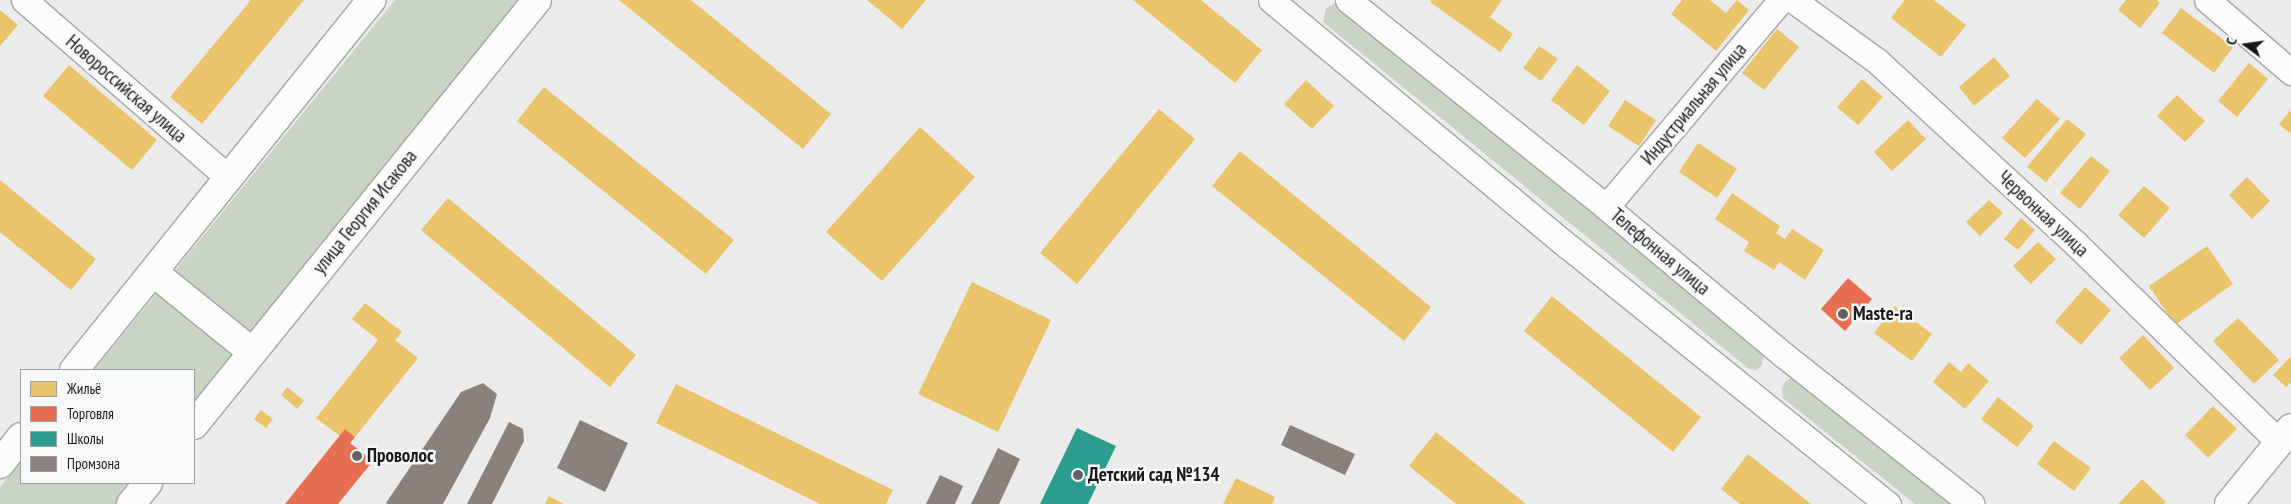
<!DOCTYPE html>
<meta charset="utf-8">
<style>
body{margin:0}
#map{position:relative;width:2291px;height:504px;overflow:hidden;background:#ebebec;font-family:"PT Sans Narrow",sans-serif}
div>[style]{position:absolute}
.green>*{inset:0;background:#cad4c5}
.homes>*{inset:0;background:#e9c46a}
.shops>*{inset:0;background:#e76f51}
.schools>*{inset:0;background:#2a9d8f}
.industry>*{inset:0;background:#8a817c}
.roads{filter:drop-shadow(1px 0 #a5a5a6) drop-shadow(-1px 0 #a5a5a6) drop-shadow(0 1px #a5a5a6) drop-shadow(0 -1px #a5a5a6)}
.minor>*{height:25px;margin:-12.5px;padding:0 12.5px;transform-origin:12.5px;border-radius:12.5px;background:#fcfcfc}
.tertiary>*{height:28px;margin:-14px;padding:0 14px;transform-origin:14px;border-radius:14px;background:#fcfcfc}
.dots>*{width:14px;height:14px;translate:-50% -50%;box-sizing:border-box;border:2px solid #f7f8fa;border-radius:50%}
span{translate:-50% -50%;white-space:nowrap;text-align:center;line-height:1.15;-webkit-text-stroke:5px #f7f8fa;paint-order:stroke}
.street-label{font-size:19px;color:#19191a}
.poi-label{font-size:19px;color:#19191a;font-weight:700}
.left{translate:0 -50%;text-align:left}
.legend{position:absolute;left:20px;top:369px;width:175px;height:115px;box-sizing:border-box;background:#f7f8fa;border:1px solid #9e9fa0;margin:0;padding:6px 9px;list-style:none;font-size:15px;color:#19191a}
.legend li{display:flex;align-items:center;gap:10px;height:25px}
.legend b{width:25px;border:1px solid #9e9fa0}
.north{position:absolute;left:2221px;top:20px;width:50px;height:50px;-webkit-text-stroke:4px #f7f8fa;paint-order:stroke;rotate:284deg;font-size:14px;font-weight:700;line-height:20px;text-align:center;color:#19191a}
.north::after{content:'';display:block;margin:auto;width:18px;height:22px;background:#19191a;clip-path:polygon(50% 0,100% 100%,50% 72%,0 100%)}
</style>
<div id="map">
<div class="green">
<i style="clip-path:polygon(395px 0,529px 0,194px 415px,194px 370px,94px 370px)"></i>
<i style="clip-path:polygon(1336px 3px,1764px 351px,1762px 365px,1757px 370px,1749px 369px,1323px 22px,1326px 8px)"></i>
<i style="clip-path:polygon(1791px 378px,1797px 378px,1953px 504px,1915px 504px,1783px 398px,1782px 389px,1785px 382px)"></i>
<i style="clip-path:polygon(21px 461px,21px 483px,139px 483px,122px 504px,0 504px,0 487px)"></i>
</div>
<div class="homes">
<i style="clip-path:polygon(251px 0,304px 0,202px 124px,170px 97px)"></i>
<i style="clip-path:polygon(619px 0,691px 0,831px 114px,803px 149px)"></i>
<i style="clip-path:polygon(867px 0,926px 0,902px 29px)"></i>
<i style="clip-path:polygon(1133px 0,1201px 0,1262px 50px,1235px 83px)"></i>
<i style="clip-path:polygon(1431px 0,1502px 0,1490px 17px,1513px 34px,1500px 52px,1430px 2px)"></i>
<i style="clip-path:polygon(1682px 0,1710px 0,1726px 13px,1737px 0,1749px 10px,1716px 51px,1671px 14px)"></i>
<i style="clip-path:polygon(1905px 0,1934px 0,1966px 25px,1941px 57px,1891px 18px)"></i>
<i style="clip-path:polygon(2126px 0,2157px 0,2160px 3px,2140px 28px,2118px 10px)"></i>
<i style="clip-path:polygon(2181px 8px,2233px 47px,2214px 73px,2162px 33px)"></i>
<i style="clip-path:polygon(0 10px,18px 25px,0 46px)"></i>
<i style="clip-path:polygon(1777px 29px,1799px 47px,1764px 90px,1742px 73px)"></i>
<i style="clip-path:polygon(1539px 46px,1558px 59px,1541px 81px,1523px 68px)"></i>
<i style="clip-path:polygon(1994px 57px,2010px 76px,1974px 106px,1959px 87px)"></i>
<i style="clip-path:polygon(2249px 63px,2268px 79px,2237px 117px,2218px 101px)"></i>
<i style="clip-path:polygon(69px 65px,157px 140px,132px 170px,43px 96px)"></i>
<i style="clip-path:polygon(1577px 65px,1610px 91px,1584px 125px,1551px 100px)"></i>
<i style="clip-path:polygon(1862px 79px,1883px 97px,1858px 125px,1837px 107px)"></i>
<i style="clip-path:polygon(1306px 80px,1334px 106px,1312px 129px,1284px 104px)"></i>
<i style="clip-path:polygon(544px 87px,734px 240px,706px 274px,517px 121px)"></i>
<i style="clip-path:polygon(2177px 95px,2205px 121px,2185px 142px,2157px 116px)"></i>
<i style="clip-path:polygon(2037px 99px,2060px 119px,2025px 158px,2002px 138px)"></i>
<i style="clip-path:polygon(1625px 100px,1656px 120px,1639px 146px,1608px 126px)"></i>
<i style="clip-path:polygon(1159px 109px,1195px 139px,1077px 284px,1040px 253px)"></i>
<i style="clip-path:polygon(2291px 110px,2291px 134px,2279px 124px)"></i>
<i style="clip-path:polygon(2067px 119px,2086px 134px,2046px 182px,2027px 167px)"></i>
<i style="clip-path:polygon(1908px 120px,1926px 139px,1892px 171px,1874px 152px)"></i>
<i style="clip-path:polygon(920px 127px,975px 177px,882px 281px,826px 232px)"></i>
<i style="clip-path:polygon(1698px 143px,1737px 169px,1717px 198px,1679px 172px)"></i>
<i style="clip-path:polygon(1240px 151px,1431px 307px,1404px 341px,1212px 186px)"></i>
<i style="clip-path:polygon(2091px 156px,2110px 171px,2080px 209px,2060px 193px)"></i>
<i style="clip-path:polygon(2247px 177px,2270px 201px,2252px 219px,2229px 195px)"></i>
<i style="clip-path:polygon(0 180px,96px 259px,71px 290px,0 232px)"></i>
<i style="clip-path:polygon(2144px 186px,2170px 208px,2144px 238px,2118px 215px)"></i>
<i style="clip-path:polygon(1732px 193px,1780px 226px,1776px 233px,1785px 239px,1792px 229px,1824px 250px,1805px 280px,1779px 262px,1774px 270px,1744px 251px,1749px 242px,1715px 219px)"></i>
<i style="clip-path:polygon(448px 198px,636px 355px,610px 387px,421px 230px)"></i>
<i style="clip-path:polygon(1989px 200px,2003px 213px,1980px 236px,1966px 222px)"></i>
<i style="clip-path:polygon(2021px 218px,2035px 230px,2018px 250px,2004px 239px)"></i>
<i style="clip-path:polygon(2038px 242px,2056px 259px,2031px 284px,2013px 266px)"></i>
<i style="clip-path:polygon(2207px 246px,2233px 284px,2175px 325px,2149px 286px)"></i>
<i style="clip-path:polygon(972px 282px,1051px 320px,998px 432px,918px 394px)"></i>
<i style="clip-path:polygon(2085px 287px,2111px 310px,2081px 345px,2055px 322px)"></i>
<i style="clip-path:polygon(1552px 296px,1701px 417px,1673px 452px,1524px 331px)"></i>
<i style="clip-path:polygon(365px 303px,402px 332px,395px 340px,418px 358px,355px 437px,345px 429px,340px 436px,316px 418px,378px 340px,352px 319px)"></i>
<i style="clip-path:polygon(1895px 306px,1932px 334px,1912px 361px,1874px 333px)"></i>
<i style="clip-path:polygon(2238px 318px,2279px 360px,2254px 384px,2213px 341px)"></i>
<i style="clip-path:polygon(2143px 335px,2174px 368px,2150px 390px,2119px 358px)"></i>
<i style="clip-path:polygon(2291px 356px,2291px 382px,2286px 387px,2273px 375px)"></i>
<i style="clip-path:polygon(1949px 362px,1961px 372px,1968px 363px,1989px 381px,1965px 409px,1933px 382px)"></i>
<i style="clip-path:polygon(676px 384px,893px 490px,886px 504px,820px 504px,656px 423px)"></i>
<i style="clip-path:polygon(287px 387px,304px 401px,297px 409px,281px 395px)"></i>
<i style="clip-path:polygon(1998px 397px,2034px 426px,2017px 447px,1981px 419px)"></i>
<i style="clip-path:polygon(2213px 406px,2237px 429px,2208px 458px,2185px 435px)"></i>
<i style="clip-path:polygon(261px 410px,273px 419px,266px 428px,254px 419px)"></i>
<i style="clip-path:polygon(1436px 432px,1526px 504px,1456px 504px,1409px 466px)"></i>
<i style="clip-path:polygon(2054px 441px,2091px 468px,2074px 491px,2037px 464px)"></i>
<i style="clip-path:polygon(1748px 454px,1811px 504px,1740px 504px,1721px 489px)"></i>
<i style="clip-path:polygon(1236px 478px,1275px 497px,1272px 504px,1223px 504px)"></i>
<i style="clip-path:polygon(2142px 479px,2166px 502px,2164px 504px,2118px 504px)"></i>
<i style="clip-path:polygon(549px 496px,564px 504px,545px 504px)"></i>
</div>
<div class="shops">
<i style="clip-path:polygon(1848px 278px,1872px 299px,1845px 331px,1821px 309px)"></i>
<i style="clip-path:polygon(345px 429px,355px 437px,350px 443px,373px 461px,338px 504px,285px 504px)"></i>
</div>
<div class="schools">
<i style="clip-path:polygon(1077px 428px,1116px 446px,1088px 504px,1040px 504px)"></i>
</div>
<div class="industry">
<i style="clip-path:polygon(483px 383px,497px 394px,490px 418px,443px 504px,388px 504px,386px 503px,461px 392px)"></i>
<i style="clip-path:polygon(580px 420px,628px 443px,605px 492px,557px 468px)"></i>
<i style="clip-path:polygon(509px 422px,523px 429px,524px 441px,492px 504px,467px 504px)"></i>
<i style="clip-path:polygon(1290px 425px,1355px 454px,1345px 475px,1281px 445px)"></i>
<i style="clip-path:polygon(998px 448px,1020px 459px,999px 504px,971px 504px)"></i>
<i style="clip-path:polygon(940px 475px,963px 486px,955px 504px,926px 504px)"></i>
</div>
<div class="roads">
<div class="minor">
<i style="left:24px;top:0;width:271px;rotate:41deg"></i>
<i style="left:1271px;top:0;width:387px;rotate:39.7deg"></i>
<i style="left:1569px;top:247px;width:410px;rotate:38.9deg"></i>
<i style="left:1348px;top:0;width:331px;rotate:38.7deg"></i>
<i style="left:1606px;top:207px;width:233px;rotate:39.8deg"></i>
<i style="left:1785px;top:356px;width:238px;rotate:38.4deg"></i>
<i style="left:1793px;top:0;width:104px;rotate:36deg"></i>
<i style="left:1877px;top:61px;width:269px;rotate:42.6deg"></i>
<i style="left:2075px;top:243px;width:286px;rotate:44.3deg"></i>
<i style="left:2207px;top:0;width:111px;rotate:40.6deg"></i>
<i style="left:1606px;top:207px;width:271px;rotate:-49.8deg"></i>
</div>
<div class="tertiary">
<i style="left:153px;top:272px;width:127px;rotate:38.9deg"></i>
<i style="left:74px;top:370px;width:475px;rotate:-51.2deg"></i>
<i style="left:194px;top:425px;width:546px;rotate:-51.09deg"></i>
<i style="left:0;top:464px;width:34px;rotate:-52deg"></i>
<i style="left:131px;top:504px;width:27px;rotate:-51deg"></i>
<i style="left:2229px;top:504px;width:98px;rotate:-50.8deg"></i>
</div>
</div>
<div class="dots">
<i style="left:1843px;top:314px;background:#626264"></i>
<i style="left:357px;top:456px;background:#626264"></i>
<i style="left:1078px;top:475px;background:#626264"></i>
</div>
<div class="street-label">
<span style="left:126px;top:89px;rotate:41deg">Новороссийская улица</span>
<span style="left:1694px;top:104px;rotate:-50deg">Индустриальная улица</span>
<span style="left:365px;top:212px;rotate:-51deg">улица Георгия Исакова</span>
<span style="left:2043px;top:214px;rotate:43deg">Червонная улица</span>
<span style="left:1660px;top:252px;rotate:40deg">Телефонная улица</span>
</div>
<div class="poi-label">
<span class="left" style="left:1853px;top:314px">Maste-ra</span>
<span class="left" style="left:367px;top:456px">Проволос</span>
<span class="left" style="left:1088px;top:475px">Детский сад №134</span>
</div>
<ul class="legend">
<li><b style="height:14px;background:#e9c46a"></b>Жильё</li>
<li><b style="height:14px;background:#e76f51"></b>Торговля</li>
<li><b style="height:14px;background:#2a9d8f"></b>Школы</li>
<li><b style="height:14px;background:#8a817c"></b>Промзона</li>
</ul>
<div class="north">С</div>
</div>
